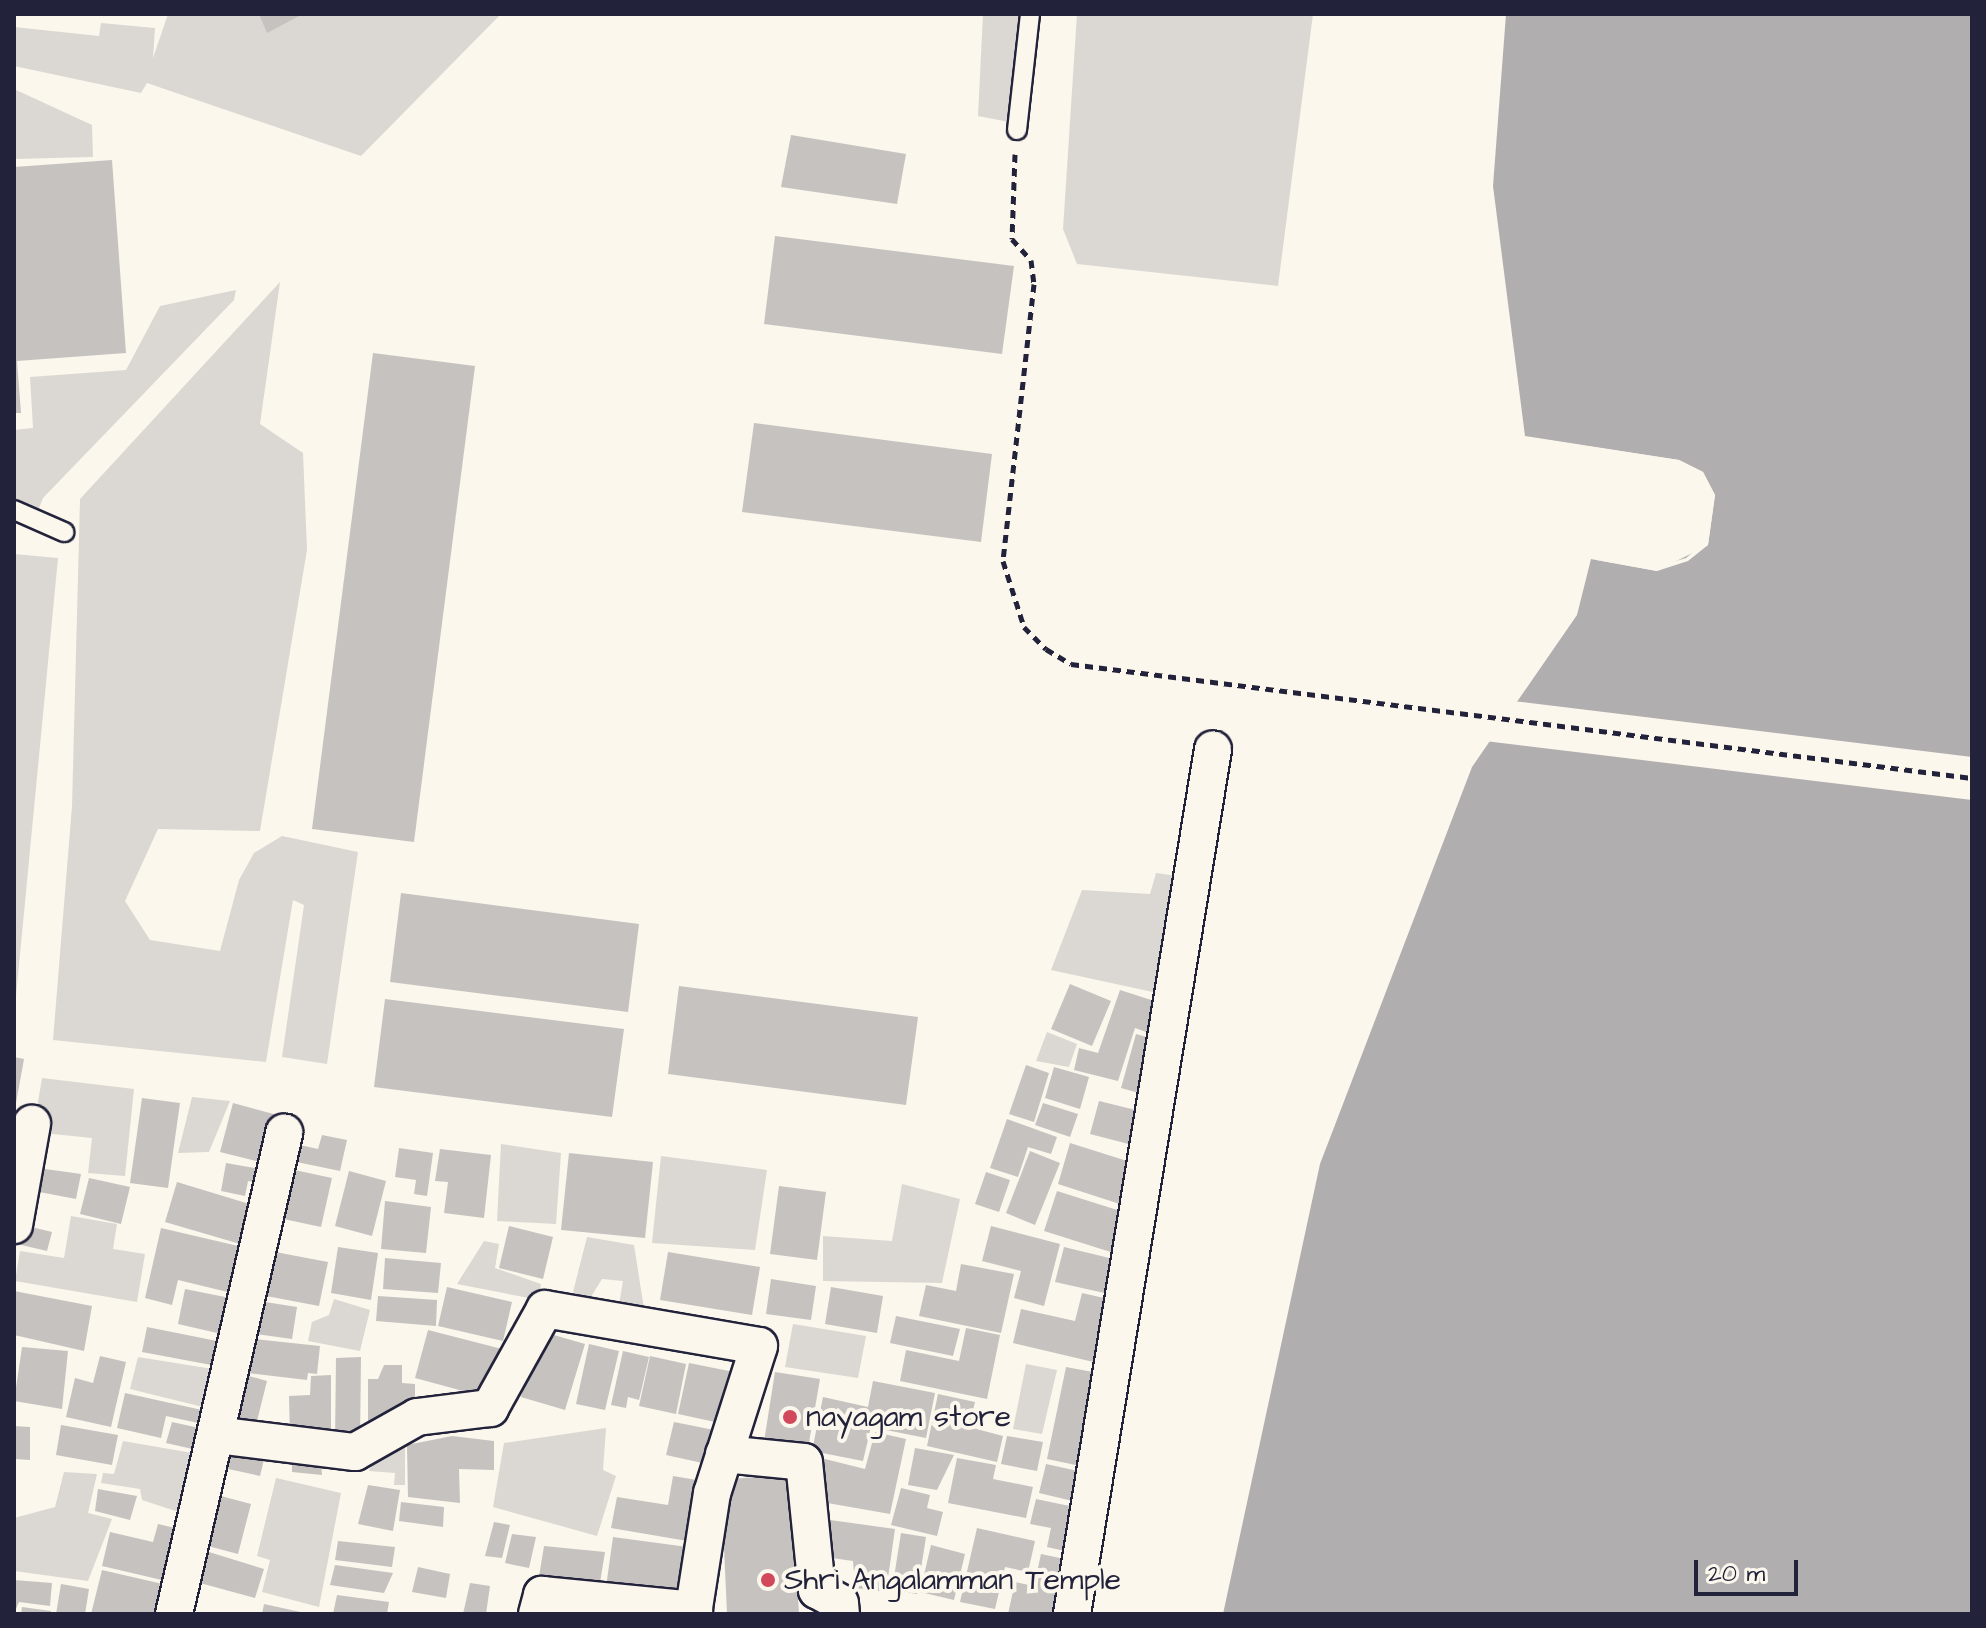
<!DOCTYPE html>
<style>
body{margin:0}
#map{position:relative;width:1986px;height:1628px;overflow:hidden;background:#fbf7ec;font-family:"Architects Daughter",sans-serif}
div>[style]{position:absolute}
.green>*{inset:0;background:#dbd8d3}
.water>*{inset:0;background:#b1aeb0}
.pier>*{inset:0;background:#fbf7ec}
.building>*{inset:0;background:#c6c2c0}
.path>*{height:5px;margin-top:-2.5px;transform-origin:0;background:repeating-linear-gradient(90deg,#22223b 0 8px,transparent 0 14px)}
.roads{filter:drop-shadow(2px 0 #22223b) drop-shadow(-2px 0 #22223b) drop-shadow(0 2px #22223b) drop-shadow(0 -2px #22223b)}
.lane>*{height:18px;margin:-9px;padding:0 9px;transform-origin:9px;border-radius:9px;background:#fbf7ec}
.street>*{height:36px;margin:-18px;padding:0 18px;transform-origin:18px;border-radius:18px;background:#fbf7ec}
.dots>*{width:22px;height:22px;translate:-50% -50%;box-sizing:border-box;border:4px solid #fbf7ec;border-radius:50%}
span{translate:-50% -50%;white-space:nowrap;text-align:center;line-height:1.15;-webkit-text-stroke:8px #fbf7ec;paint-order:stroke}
.poi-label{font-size:30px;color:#22223b}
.left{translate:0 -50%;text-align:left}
.frame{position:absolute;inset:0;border:16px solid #22223b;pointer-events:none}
.scale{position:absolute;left:1694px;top:1560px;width:104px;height:36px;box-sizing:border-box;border:4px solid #22223b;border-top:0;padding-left:10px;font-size:24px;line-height:28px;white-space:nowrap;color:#22223b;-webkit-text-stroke:6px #fbf7ec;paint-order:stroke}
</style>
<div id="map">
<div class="green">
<i style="clip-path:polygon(168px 14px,501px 14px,361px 156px,147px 83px,141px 93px,14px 66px,14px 27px,99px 36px,101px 23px,155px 28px,153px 58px)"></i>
<i style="clip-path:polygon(983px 14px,1019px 14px,1009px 122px,978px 116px)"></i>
<i style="clip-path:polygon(1077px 14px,1313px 14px,1278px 286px,1077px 264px,1063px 229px)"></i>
<i style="clip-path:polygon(14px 89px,92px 125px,93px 157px,14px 159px)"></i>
<i style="clip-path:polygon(280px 282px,260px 424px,303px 453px,307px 550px,260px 831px,158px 829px,125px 901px,150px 940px,220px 951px,239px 880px,254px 853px,282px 836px,358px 852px,327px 1064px,282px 1057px,304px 905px,293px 900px,266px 1062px,53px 1040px,72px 806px,80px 499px)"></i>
<i style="clip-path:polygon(236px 290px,234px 300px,43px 498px,37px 513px,14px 504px,14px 430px,33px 428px,30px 377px,126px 370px,160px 306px)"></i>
<i style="clip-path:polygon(14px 554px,58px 558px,14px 1017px)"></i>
<i style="clip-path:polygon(1156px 873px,1184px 877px,1162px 994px,1051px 970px,1082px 890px,1150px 894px)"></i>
<i style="clip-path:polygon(1047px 1032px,1077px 1044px,1069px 1067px,1036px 1061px)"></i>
<i style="clip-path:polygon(42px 1078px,134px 1089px,125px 1176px,88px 1173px,92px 1138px,33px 1132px)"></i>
<i style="clip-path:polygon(192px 1097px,230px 1101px,209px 1152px,178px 1153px)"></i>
<i style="clip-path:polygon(501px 1144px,561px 1153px,556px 1224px,497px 1221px)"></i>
<i style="clip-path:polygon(661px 1156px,767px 1170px,755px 1250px,652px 1243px)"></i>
<i style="clip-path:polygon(902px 1184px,960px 1199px,942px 1283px,823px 1281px,823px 1236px,892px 1241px)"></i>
<i style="clip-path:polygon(71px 1216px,117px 1224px,113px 1249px,145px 1254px,137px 1302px,15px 1281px,20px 1251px,64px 1258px)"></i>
<i style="clip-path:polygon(587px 1237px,634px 1245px,645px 1315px,619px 1305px,623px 1281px,602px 1279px,589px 1300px,573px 1292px)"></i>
<i style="clip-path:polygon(484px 1241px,499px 1244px,495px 1268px,541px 1284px,539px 1300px,457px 1284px)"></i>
<i style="clip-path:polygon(334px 1299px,370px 1310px,360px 1351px,308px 1341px,312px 1322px,329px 1315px)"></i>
<i style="clip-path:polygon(793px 1324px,866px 1336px,858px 1378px,785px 1367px)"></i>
<i style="clip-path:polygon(138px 1357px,219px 1370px,211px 1409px,130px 1389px)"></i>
<i style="clip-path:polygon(1026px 1364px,1057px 1370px,1042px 1434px,1013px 1429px)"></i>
<i style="clip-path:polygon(606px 1428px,603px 1470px,616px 1476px,597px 1536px,493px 1507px,504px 1443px)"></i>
<i style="clip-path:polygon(383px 1433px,405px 1443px,405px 1485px,394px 1485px,395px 1473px,369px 1471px)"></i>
<i style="clip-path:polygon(123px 1441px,204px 1455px,191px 1516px,142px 1500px,140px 1489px,101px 1483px,103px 1473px,114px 1474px)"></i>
<i style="clip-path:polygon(64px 1472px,97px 1474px,88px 1513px,112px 1519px,88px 1581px,14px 1571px,14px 1518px,55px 1507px)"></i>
<i style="clip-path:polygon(276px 1478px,341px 1493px,319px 1607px,262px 1592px,270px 1560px,257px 1556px)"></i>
</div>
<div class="water">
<i style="clip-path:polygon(1506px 14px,1972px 14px,1972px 1614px,1223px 1614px,1320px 1164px,1472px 767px,1577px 615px,1591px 559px,1657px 571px,1708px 545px,1715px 495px,1703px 472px,1679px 460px,1525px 436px,1493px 186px)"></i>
</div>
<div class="pier">
<i style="clip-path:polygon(1521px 436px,1679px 460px,1703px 472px,1715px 495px,1708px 545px,1688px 561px,1657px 571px,1591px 559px,1656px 567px,1686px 558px,1705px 542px,1710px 519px,1711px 496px,1700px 475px,1678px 464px)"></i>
<i style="clip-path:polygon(1513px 701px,1972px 757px,1972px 800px,1485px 741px)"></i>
</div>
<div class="building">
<i style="clip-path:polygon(259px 14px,303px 14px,267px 33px)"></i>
<i style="clip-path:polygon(791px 135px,906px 154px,897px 204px,781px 187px)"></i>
<i style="clip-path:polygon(112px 160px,126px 353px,17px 361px,21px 413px,14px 413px,14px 167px)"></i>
<i style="clip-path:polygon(775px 236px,1014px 266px,1002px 354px,764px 324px)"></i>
<i style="clip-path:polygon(373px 353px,475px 366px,414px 842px,312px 829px)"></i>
<i style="clip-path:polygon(754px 423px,992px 454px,981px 542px,742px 512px)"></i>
<i style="clip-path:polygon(401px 893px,639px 924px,628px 1012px,390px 982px)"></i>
<i style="clip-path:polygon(1070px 984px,1111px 1001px,1092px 1046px,1051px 1029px)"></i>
<i style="clip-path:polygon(679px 986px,918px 1017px,906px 1105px,668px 1074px)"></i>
<i style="clip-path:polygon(1120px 990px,1167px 1005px,1160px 1037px,1135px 1028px,1118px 1081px,1074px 1070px,1079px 1048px,1098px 1053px)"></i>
<i style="clip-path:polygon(385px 999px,624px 1029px,612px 1117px,374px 1087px)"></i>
<i style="clip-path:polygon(1136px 1034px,1161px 1041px,1146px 1095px,1121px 1088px)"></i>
<i style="clip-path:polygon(14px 1057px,24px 1059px,16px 1103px,14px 1103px)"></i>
<i style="clip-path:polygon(1026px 1065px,1049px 1073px,1034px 1122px,1009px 1114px)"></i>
<i style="clip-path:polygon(1054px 1067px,1089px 1077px,1080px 1109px,1045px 1098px)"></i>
<i style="clip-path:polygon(142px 1098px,180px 1103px,168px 1188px,130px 1183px)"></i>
<i style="clip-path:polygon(1099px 1101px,1152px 1114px,1144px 1148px,1090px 1134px)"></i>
<i style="clip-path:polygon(233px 1103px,281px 1116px,268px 1164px,220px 1152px)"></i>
<i style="clip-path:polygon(1043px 1103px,1078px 1114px,1070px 1137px,1035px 1125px)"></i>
<i style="clip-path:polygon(1007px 1119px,1057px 1137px,1051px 1154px,1028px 1147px,1018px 1177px,990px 1168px)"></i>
<i style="clip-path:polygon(322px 1135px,347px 1140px,340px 1171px,287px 1160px,291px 1143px,318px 1149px)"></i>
<i style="clip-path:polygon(1070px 1143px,1143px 1166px,1129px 1207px,1058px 1184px)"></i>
<i style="clip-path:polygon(399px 1148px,433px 1153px,427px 1196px,414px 1194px,416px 1180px,395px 1177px)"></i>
<i style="clip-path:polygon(440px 1149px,491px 1155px,484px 1218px,444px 1213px,448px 1182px,435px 1181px)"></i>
<i style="clip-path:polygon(1030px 1151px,1060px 1163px,1035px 1225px,1006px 1213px)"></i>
<i style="clip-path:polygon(569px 1153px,653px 1162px,645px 1238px,561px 1230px)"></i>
<i style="clip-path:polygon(226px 1163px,261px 1169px,259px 1183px,248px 1181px,245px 1196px,221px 1191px)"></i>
<i style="clip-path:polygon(38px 1168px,81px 1174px,76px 1199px,34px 1191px)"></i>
<i style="clip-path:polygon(290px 1169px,332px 1178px,321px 1227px,279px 1218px)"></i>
<i style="clip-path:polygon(349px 1171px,386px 1181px,372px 1236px,335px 1226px)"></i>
<i style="clip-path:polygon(986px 1172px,1010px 1180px,999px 1212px,975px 1204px)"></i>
<i style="clip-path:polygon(89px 1178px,130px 1187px,121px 1224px,80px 1214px)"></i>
<i style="clip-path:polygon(177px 1182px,259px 1207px,247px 1246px,165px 1222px)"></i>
<i style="clip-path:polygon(779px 1186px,826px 1192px,817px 1260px,770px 1254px)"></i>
<i style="clip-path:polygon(1057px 1191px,1130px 1214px,1117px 1254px,1044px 1231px)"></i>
<i style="clip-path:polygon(385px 1201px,431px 1207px,426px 1253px,381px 1249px)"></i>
<i style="clip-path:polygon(19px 1224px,52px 1232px,47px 1251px,17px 1244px)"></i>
<i style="clip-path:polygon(509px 1226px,553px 1237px,543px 1279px,499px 1268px)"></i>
<i style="clip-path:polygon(991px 1226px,1060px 1244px,1044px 1306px,1014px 1298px,1021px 1271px,982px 1261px)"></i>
<i style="clip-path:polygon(161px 1228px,251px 1249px,240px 1295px,178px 1280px,172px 1305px,145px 1298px)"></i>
<i style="clip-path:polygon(338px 1247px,378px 1253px,371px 1300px,331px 1293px)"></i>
<i style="clip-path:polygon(1064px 1247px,1126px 1262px,1118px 1296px,1055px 1282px)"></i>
<i style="clip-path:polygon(270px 1251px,328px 1262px,319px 1306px,261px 1295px)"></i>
<i style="clip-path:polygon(668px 1252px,760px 1267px,752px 1315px,660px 1300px)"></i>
<i style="clip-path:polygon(385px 1258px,441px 1263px,438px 1293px,383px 1289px)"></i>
<i style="clip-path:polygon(961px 1264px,1014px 1274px,1001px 1333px,919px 1316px,926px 1285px,956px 1291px)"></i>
<i style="clip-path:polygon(771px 1279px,816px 1286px,811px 1320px,766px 1314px)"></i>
<i style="clip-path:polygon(447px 1287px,512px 1302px,503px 1341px,438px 1326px)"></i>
<i style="clip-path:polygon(831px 1287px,883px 1296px,877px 1333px,825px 1324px)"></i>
<i style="clip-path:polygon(185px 1289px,235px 1299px,226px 1335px,178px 1324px)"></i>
<i style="clip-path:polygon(14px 1291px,92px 1306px,84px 1351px,14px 1335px)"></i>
<i style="clip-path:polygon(1082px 1293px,1117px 1301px,1102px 1364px,1013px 1343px,1021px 1309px,1075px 1321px)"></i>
<i style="clip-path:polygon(378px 1296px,437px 1300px,436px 1326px,376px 1321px)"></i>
<i style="clip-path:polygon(253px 1300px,297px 1307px,292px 1339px,248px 1333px)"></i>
<i style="clip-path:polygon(896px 1316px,960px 1329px,953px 1356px,890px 1343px)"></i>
<i style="clip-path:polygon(147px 1327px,227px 1343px,222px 1367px,142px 1352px)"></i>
<i style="clip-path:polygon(966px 1328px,1000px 1335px,987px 1399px,900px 1381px,906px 1350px,959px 1361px)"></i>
<i style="clip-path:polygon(428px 1330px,502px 1349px,489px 1398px,415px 1378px)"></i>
<i style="clip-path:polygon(540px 1331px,585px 1344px,565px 1410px,521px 1397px)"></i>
<i style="clip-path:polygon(244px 1338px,320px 1346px,317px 1374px,308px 1373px,307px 1380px,240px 1372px)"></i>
<i style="clip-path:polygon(589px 1344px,619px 1351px,605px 1410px,576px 1404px)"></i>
<i style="clip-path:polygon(22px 1347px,68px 1351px,62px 1409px,14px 1401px)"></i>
<i style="clip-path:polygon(623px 1351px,649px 1357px,639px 1400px,628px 1397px,626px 1408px,611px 1405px)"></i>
<i style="clip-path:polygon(100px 1356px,126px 1362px,111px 1427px,66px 1417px,75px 1378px,93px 1383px)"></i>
<i style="clip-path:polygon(650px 1356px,686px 1364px,676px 1414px,639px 1406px)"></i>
<i style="clip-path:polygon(361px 1357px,360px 1442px,335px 1442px,336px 1358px)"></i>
<i style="clip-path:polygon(689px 1363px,739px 1373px,729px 1425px,678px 1414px)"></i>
<i style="clip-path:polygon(384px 1365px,402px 1365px,402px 1383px,415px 1384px,415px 1413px,368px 1431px,368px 1379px,378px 1379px)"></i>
<i style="clip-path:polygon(1066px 1367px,1109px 1375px,1090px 1468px,1047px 1459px)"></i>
<i style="clip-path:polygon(775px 1372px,820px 1379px,807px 1454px,763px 1448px)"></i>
<i style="clip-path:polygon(242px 1374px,267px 1381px,256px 1425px,230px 1418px)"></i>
<i style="clip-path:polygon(331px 1375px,331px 1442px,290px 1438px,289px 1396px,310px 1395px,311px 1376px)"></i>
<i style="clip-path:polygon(873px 1381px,935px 1393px,926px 1438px,871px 1427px,863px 1461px,812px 1451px,823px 1397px,868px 1407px)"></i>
<i style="clip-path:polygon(125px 1393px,211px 1412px,207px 1425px,166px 1416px,161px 1438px,117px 1428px)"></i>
<i style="clip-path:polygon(938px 1394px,975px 1402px,969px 1427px,1003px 1436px,997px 1462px,927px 1446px)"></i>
<i style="clip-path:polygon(172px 1422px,204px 1429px,201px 1451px,166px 1443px)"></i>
<i style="clip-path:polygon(674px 1422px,724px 1432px,716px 1466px,666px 1455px)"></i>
<i style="clip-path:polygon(61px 1425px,118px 1435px,112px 1465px,56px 1455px)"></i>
<i style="clip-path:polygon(14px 1426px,30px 1427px,30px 1460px,14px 1459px)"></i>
<i style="clip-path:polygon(875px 1432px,906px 1439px,890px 1514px,816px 1501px,817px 1457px,865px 1469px)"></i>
<i style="clip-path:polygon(452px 1436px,494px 1441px,494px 1470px,459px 1469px,460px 1503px,408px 1497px,407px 1445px)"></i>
<i style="clip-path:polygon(1007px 1436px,1043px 1442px,1037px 1471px,1001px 1464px)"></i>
<i style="clip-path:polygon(224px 1445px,266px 1451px,260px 1476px,219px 1467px)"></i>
<i style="clip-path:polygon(915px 1448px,954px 1455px,937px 1490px,908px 1485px)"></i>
<i style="clip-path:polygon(320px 1449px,322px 1475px,292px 1472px,292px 1459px)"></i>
<i style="clip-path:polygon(957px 1458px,996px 1465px,993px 1479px,1033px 1487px,1026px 1518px,948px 1503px)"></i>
<i style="clip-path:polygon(1046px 1464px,1087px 1473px,1081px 1503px,1039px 1493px)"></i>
<i style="clip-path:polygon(791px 1474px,799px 1614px,727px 1614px,721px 1480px)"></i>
<i style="clip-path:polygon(673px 1476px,709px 1482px,699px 1543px,611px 1528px,617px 1497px,668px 1505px)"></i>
<i style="clip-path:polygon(368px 1485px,400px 1490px,393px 1531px,358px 1524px)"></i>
<i style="clip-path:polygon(901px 1488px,930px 1495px,927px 1508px,943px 1512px,937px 1536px,891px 1525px)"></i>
<i style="clip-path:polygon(98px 1489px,137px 1496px,130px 1520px,95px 1511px)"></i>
<i style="clip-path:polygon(221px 1496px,251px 1504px,238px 1554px,204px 1545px)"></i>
<i style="clip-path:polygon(1036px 1499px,1084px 1509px,1074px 1553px,1047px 1547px,1051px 1528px,1030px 1524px)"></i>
<i style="clip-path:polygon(401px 1502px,444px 1507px,443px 1527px,399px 1521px)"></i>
<i style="clip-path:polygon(823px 1519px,895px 1529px,886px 1592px,855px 1588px,853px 1561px,818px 1556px)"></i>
<i style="clip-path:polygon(494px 1522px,510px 1525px,502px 1558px,485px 1556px)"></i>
<i style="clip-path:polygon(158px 1524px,179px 1529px,166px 1581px,102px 1566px,110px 1532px,153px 1542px)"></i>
<i style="clip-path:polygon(977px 1528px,1035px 1541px,1028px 1572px,1005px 1567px,995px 1609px,960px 1602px)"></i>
<i style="clip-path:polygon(901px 1533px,926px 1537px,917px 1594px,892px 1590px)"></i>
<i style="clip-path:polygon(512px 1534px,536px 1537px,529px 1568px,505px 1563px)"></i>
<i style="clip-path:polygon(613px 1537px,695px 1548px,687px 1599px,606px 1587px)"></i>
<i style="clip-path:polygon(338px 1541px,395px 1547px,392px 1567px,335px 1560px)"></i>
<i style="clip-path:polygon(931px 1545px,965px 1554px,954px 1600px,920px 1592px)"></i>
<i style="clip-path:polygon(544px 1546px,605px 1552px,598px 1595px,537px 1589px)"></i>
<i style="clip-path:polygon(209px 1552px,264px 1569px,255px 1598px,200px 1583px)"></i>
<i style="clip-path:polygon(1041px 1554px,1074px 1561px,1063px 1614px,1008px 1614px,1015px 1582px,1034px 1586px)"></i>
<i style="clip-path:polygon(335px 1565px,393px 1573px,384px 1593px,330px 1585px)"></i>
<i style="clip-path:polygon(418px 1567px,450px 1574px,446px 1598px,412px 1592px)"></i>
<i style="clip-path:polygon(102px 1570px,167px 1585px,160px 1614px,91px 1614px)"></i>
<i style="clip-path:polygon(14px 1580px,52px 1583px,50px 1606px,19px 1602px,14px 1614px)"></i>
<i style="clip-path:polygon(470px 1583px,490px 1586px,486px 1614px,463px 1614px)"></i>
<i style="clip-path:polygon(61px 1584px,89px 1589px,85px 1614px,56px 1614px)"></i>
<i style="clip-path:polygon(337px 1595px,389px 1602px,387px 1614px,333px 1614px)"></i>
<i style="clip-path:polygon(264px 1604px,305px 1613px,304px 1614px,262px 1614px)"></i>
<i style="clip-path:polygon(22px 1607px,51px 1611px,51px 1614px,21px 1614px)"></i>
</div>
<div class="path">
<i style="left:1015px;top:154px;width:85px;rotate:92deg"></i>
<i style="left:1012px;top:239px;width:28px;rotate:48deg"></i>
<i style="left:1031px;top:260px;width:24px;rotate:83deg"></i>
<i style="left:1034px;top:284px;width:279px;rotate:96.4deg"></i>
<i style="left:1003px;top:561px;width:69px;rotate:72.3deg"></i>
<i style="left:1024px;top:627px;width:31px;rotate:45deg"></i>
<i style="left:1046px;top:649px;width:29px;rotate:31deg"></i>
<i style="left:1071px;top:664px;width:908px;rotate:7.21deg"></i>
</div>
<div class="roads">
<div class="lane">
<i style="left:1017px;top:130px;width:117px;rotate:-83.6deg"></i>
<i style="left:14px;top:510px;width:55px;rotate:23.7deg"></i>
</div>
<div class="street">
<i style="left:14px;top:1225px;width:103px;rotate:-79.9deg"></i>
<i style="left:216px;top:1435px;width:140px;rotate:7deg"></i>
<i style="left:355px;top:1452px;width:71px;rotate:-29.4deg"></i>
<i style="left:417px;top:1417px;width:74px;rotate:-7deg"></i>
<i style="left:490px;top:1408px;width:113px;rotate:-60.9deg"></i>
<i style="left:545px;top:1309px;width:217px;rotate:9.8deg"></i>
<i style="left:759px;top:1346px;width:154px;rotate:107.7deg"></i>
<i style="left:712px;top:1493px;width:122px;rotate:98.9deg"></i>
<i style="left:724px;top:1454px;width:80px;rotate:5.7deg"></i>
<i style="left:804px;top:1462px;width:129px;rotate:84.2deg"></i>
<i style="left:817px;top:1590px;width:26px;rotate:29deg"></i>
<i style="left:840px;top:1603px;width:11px;rotate:85deg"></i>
<i style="left:174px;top:1614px;width:494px;rotate:-77.1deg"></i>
<i style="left:537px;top:1614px;width:20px;rotate:-75deg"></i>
<i style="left:542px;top:1595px;width:153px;rotate:5.6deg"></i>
<i style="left:1072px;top:1614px;width:876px;rotate:-80.74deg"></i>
</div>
</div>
<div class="dots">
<i style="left:790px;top:1417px;background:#d1495b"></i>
<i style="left:768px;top:1580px;background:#d1495b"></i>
</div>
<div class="poi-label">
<span class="left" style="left:806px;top:1417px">nayagam store</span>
<span class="left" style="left:784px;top:1580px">Shri Angalamman Temple</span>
</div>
<div class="frame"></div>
<div class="scale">20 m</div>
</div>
